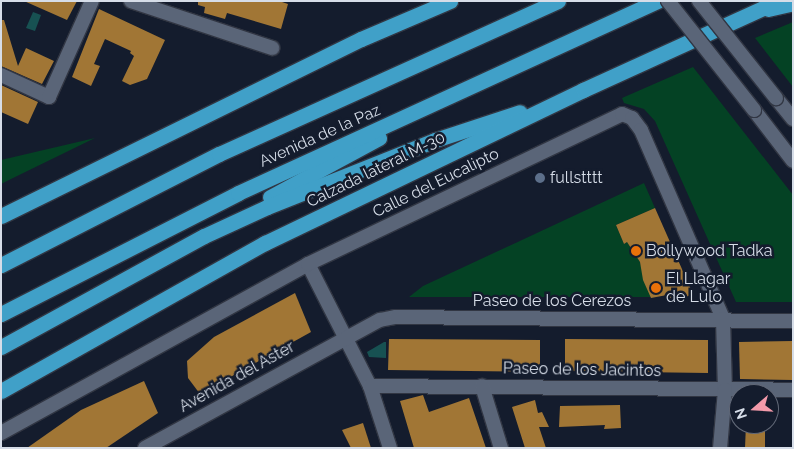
<!DOCTYPE html>
<style>
body{margin:0}
#map{position:relative;width:794px;height:449px;overflow:hidden;background:#141c2d;font-family:Raleway,sans-serif}
div>[style]{position:absolute}
.green>*{inset:0;background:#044224}
.water>*{inset:0;background:#175152}
.building>*{inset:0;background:#a17635}
.roads{filter:drop-shadow(1px 0 #313643) drop-shadow(-1px 0 #313643) drop-shadow(0 1px #313643) drop-shadow(0 -1px #313643)}
.minor>*{height:14px;margin:-7px;padding:0 7px;transform-origin:7px;border-radius:7px;background:#5a6578}
.tertiary>*{height:14px;margin:-7px;padding:0 7px;transform-origin:7px;border-radius:7px;background:#5a6578}
.secondary>*{height:14px;margin:-7px;padding:0 7px;transform-origin:7px;border-radius:7px;background:#5a6578}
.motorway>*{height:15px;margin:-7.5px;padding:0 7.5px;transform-origin:7.5px;border-radius:7.5px;background:#40a0c8}
.bridges{filter:drop-shadow(1px 0 #313643) drop-shadow(-1px 0 #313643) drop-shadow(0 1px #313643) drop-shadow(0 -1px #313643)}
.secondary-bridge>*{height:14px;margin:-7px;padding:0 7px;transform-origin:7px;border-radius:7px;background:#5a6578}
.dots>*{width:14px;height:14px;translate:-50% -50%;box-sizing:border-box;border:2px solid #141c2d;border-radius:50%}
span{translate:-50% -50%;white-space:nowrap;text-align:center;line-height:1.15;-webkit-text-stroke:5px #141c2d;paint-order:stroke}
.street-label{font-size:16px;color:#d6dde8}
.poi-label{font-size:16px;color:#d6dde8}
.left{translate:0 -50%;text-align:left}
.frame{position:absolute;inset:0;border:2px solid #d6dde8;pointer-events:none}
.north{position:absolute;left:729px;top:384px;width:50px;height:50px;box-sizing:border-box;background:#141c2d;border:1px solid #626978;border-radius:50%;rotate:251deg;font-size:14px;font-weight:700;line-height:20px;text-align:center;color:#d6dde8}
.north::after{content:'';display:block;margin:auto;width:18px;height:22px;background:#f39aaa;clip-path:polygon(50% 0,100% 100%,50% 72%,0 100%)}
</style>
<div id="map">
<div class="green">
<i style="clip-path:polygon(793px 22px,793px 87px,755px 38px)"></i>
<i style="clip-path:polygon(693px 67px,793px 195px,793px 302px,736px 302px,655px 121px,644px 109px,624px 103px,622px 98px)"></i>
<i style="clip-path:polygon(95px 138px,11px 179px,1px 184px,1px 160px)"></i>
<i style="clip-path:polygon(644px 183px,655px 208px,616px 225px,624px 244px,627px 242px,640px 262px,651px 297px,409px 297px,423px 286px)"></i>
</div>
<div class="water">
<i style="clip-path:polygon(33px 12px,41px 15px,35px 31px,26px 28px)"></i>
<i style="clip-path:polygon(384px 342px,386px 342px,386px 358px,369px 357px,367px 352px)"></i>
</div>
<div class="building">
<i style="clip-path:polygon(24px 1px,77px 1px,67px 20px)"></i>
<i style="clip-path:polygon(198px 1px,279px 1px,288px 4px,281px 29px,227px 13px,225px 19px,204px 13px,205px 7px,198px 5px)"></i>
<i style="clip-path:polygon(99px 9px,165px 40px,147px 79px,130px 85px,122px 81px,134px 56px,130px 53px,131px 51px,105px 39px,94px 64px,100px 66px,91px 86px,72px 77px)"></i>
<i style="clip-path:polygon(1px 20px,4px 20px,18px 66px,26px 48px,54px 61px,42px 84px,1px 66px)"></i>
<i style="clip-path:polygon(1px 85px,38px 102px,28px 124px,1px 112px)"></i>
<i style="clip-path:polygon(655px 208px,693px 294px,681px 299px,679px 294px,668px 299px,667px 295px,651px 298px,643px 280px,640px 262px,627px 242px,624px 244px,616px 225px)"></i>
<i style="clip-path:polygon(295px 293px,311px 332px,200px 394px,188px 378px,187px 361px,214px 337px)"></i>
<i style="clip-path:polygon(389px 339px,540px 340px,540px 372px,388px 370px)"></i>
<i style="clip-path:polygon(565px 339px,708px 340px,708px 373px,565px 371px)"></i>
<i style="clip-path:polygon(793px 341px,793px 380px,740px 379px,739px 342px)"></i>
<i style="clip-path:polygon(144px 381px,158px 413px,106px 448px,27px 448px,81px 410px)"></i>
<i style="clip-path:polygon(423px 395px,429px 412px,469px 398px,486px 448px,414px 448px,400px 401px)"></i>
<i style="clip-path:polygon(535px 400px,538px 413px,542px 412px,549px 427px,539px 427px,546px 448px,525px 448px,512px 407px)"></i>
<i style="clip-path:polygon(620px 405px,621px 428px,604px 429px,605px 425px,559px 427px,560px 406px)"></i>
<i style="clip-path:polygon(363px 423px,371px 448px,351px 448px,342px 430px)"></i>
<i style="clip-path:polygon(746px 424px,765px 424px,765px 448px,745px 448px)"></i>
</div>
<div class="roads">
<div class="minor">
<i style="left:131px;top:1px;width:149px;rotate:18.4deg"></i>
<i style="left:1px;top:75px;width:53px;rotate:24.6deg"></i>
<i style="left:49px;top:97px;width:105px;rotate:-65.9deg"></i>
<i style="left:308px;top:264px;width:137px;rotate:63.1deg"></i>
<i style="left:370px;top:386px;width:65px;rotate:72.1deg"></i>
<i style="left:370px;top:386px;width:423px;rotate:0.5deg"></i>
<i style="left:482px;top:386px;width:65px;rotate:73deg"></i>
<i style="left:1px;top:433px;width:350px;rotate:-28.8deg"></i>
<i style="left:308px;top:264px;width:348px;rotate:-25.5deg"></i>
<i style="left:622px;top:114px;width:11px;rotate:22deg"></i>
<i style="left:632px;top:118px;width:15px;rotate:53deg"></i>
<i style="left:641px;top:130px;width:206px;rotate:66.5deg"></i>
<i style="left:723px;top:319px;width:71px;rotate:88.4deg"></i>
<i style="left:725px;top:390px;width:58px;rotate:94.9deg"></i>
</div>
<div class="tertiary">
<i style="left:145px;top:448px;width:268px;rotate:-28.6deg"></i>
<i style="left:380px;top:320px;width:16px;rotate:-11deg"></i>
<i style="left:396px;top:317px;width:397px;rotate:0.6deg"></i>
</div>
<div class="secondary">
<i style="left:776px;top:98px;width:27px;rotate:51deg"></i>
<i style="left:754px;top:110px;width:64px;rotate:52.6deg"></i>
</div>
<div class="motorway">
<i style="left:768px;top:9px;width:26px;rotate:-13deg"></i>
<i style="left:270px;top:197px;width:124px;rotate:-28.4deg"></i>
<i style="left:1px;top:216px;width:401px;rotate:-26.2deg"></i>
<i style="left:361px;top:39px;width:97px;rotate:-23.1deg"></i>
<i style="left:1px;top:265px;width:245px;rotate:-27deg"></i>
<i style="left:219px;top:154px;width:372px;rotate:-24.3deg"></i>
<i style="left:1px;top:314px;width:266px;rotate:-27deg"></i>
<i style="left:238px;top:193px;width:462px;rotate:-24.6deg"></i>
<i style="left:1px;top:347px;width:231px;rotate:-28.7deg"></i>
<i style="left:204px;top:236px;width:69px;rotate:-24.7deg"></i>
<i style="left:267px;top:207px;width:181px;rotate:-21.7deg"></i>
<i style="left:435px;top:140px;width:89px;rotate:-18.2deg"></i>
<i style="left:1px;top:391px;width:303px;rotate:-29.3deg"></i>
<i style="left:265px;top:243px;width:353px;rotate:-25.7deg"></i>
<i style="left:583px;top:90px;width:214px;rotate:-24.5deg"></i>
</div>
</div>
<div class="bridges">
<div class="secondary-bridge">
<i style="left:668px;top:1px;width:139px;rotate:51.7deg"></i>
<i style="left:699px;top:1px;width:124px;rotate:51.6deg"></i>
</div>
</div>
<div class="dots">
<i style="left:540px;top:178px;background:#5c6f8a"></i>
<i style="left:636px;top:251px;background:#e8710a"></i>
<i style="left:656px;top:288px;background:#e8710a"></i>
</div>
<div class="street-label">
<span style="left:320px;top:136px;rotate:-24deg">Avenida de la Paz</span>
<span style="left:376px;top:170px;rotate:-26deg">Calzada lateral M-30</span>
<span style="left:436px;top:183px;rotate:-26deg">Calle del Eucalipto</span>
<span style="left:552px;top:301px">Paseo de los Cerezos</span>
<span style="left:582px;top:370px;rotate:1deg">Paseo de los Jacintos</span>
<span style="left:237px;top:377px;rotate:-29deg">Avenida del Aster</span>
</div>
<div class="poi-label">
<span class="left" style="left:550px;top:178px">fullstttt</span>
<span class="left" style="left:646px;top:251px">Bollywood Tadka</span>
<span class="left" style="left:666px;top:288px">El Llagar<br>de Lulo</span>
</div>
<div class="frame"></div>
<div class="north">N</div>
</div>
